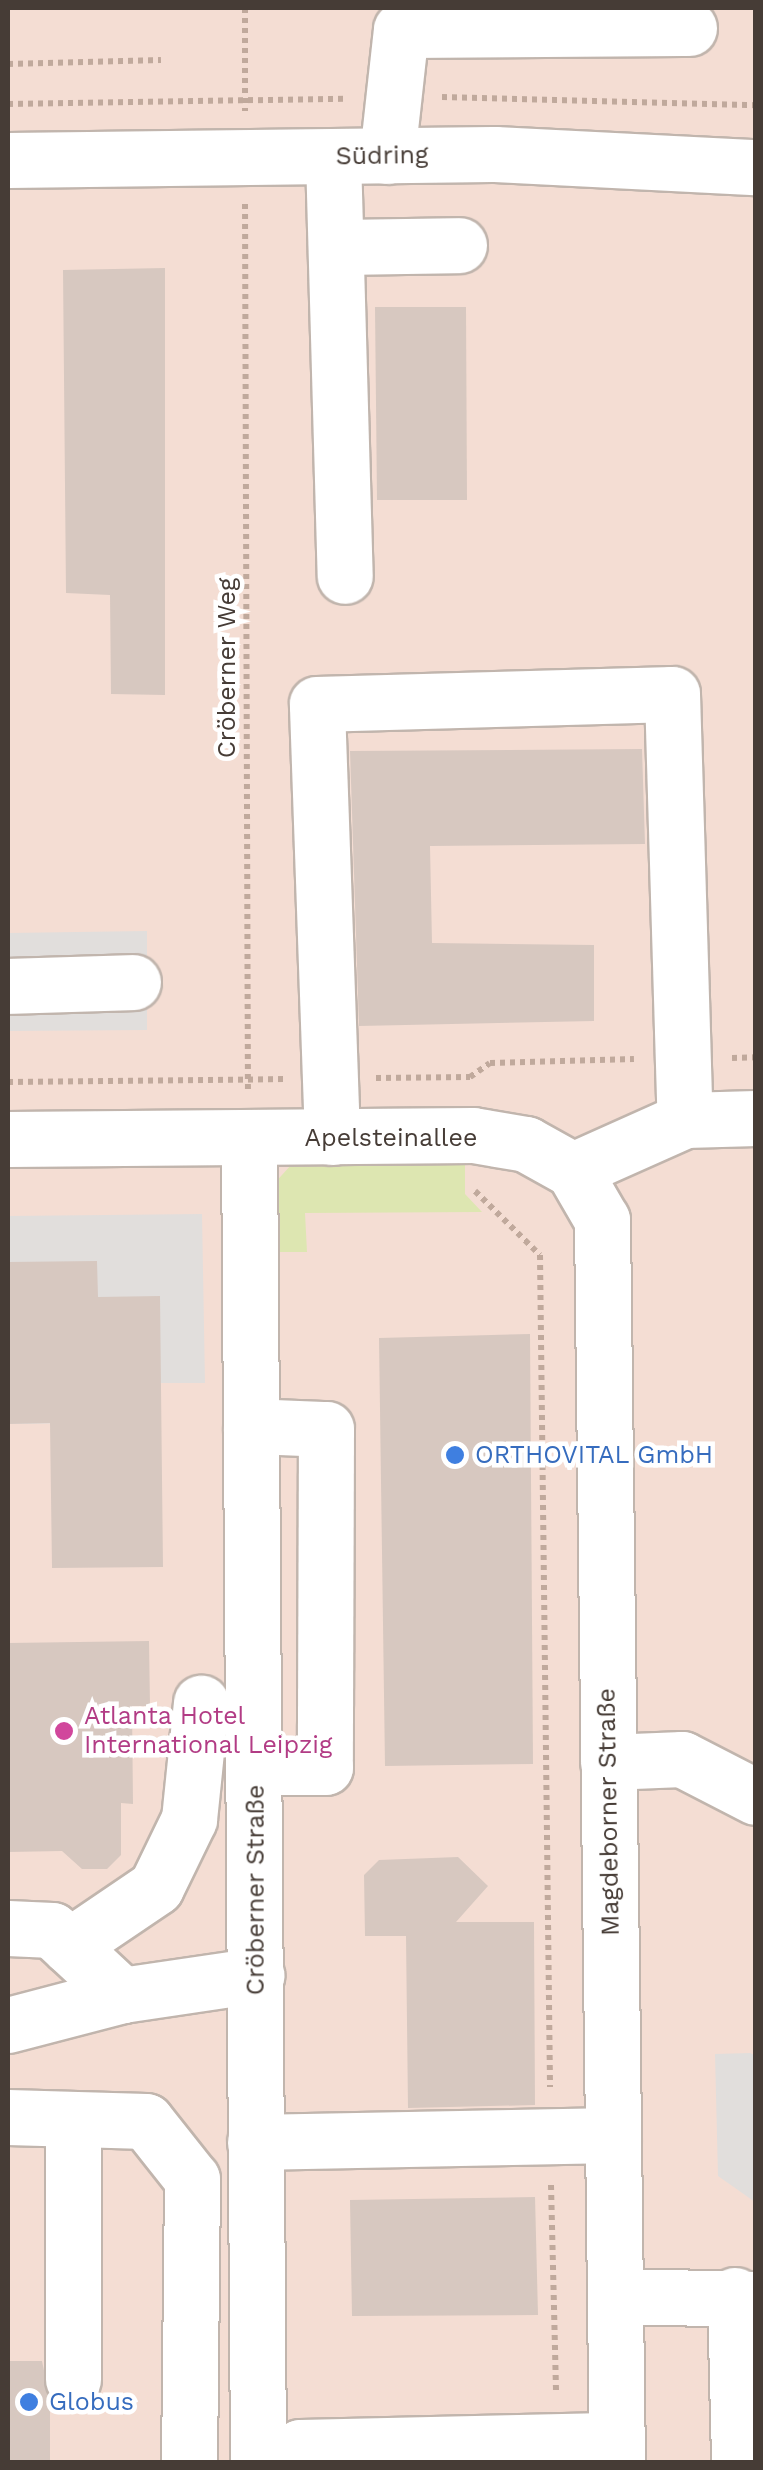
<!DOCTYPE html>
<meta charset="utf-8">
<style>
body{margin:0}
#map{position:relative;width:763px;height:2470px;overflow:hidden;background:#f3ece7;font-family:"Work Sans",sans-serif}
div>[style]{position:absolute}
.commercial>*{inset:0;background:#f4ddd3}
.green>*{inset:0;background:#dde6b1}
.parking>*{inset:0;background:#e1dedc}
.building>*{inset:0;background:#d7c8c0}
.path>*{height:6px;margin-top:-3px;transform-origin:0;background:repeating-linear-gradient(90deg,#c0a99c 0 5px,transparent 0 10px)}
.roads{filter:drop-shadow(2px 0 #c1b5ad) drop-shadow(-2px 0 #c1b5ad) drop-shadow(0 2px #c1b5ad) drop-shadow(0 -2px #c1b5ad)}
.minor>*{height:55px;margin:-27.5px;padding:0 27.5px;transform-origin:27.5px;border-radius:27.5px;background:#fff}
.dots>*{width:28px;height:28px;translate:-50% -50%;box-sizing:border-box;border:5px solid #fff;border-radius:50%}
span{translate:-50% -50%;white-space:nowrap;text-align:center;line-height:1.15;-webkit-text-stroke:9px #fff;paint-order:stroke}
.street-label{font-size:25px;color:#463c36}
.shop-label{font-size:25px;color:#366cbe}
.left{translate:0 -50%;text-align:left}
.hotel-label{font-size:25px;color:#b23c85}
.frame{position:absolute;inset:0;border:10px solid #463c36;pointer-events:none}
</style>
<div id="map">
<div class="commercial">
<i style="clip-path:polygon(8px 8px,755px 8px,755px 2462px,8px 2462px)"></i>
</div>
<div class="green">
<i style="clip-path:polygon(465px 1160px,465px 1194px,482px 1212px,305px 1213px,307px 1252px,271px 1252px,272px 1186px,291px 1165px)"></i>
</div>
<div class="parking">
<i style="clip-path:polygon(147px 931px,147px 1030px,8px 1031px,8px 933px)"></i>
<i style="clip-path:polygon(202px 1214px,205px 1383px,159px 1383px,159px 1422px,8px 1424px,8px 1216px)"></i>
<i style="clip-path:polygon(750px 2053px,756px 2056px,755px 2202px,718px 2176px,715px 2054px)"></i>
</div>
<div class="building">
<i style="clip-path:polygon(165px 268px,165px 695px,111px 694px,110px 595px,66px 593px,63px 270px)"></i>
<i style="clip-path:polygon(375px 307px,466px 307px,467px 500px,377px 500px)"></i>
<i style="clip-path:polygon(642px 749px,645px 844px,430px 846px,432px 943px,594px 945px,594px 1021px,359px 1026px,350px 751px)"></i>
<i style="clip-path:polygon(97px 1261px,98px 1297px,160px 1296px,163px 1567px,52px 1568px,50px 1423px,8px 1424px,8px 1262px)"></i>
<i style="clip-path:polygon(530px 1334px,533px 1764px,385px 1766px,379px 1338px)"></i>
<i style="clip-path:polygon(149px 1641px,150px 1706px,132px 1706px,133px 1804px,121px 1803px,121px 1855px,107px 1869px,82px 1869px,62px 1851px,8px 1852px,8px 1643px)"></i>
<i style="clip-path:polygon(458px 1857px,488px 1886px,456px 1922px,534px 1922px,535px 2105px,408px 2108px,406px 1936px,365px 1936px,364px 1875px,379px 1860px)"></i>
<i style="clip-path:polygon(535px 2197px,538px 2315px,352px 2316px,350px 2200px)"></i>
<i style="clip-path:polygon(8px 2361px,42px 2361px,50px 2399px,50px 2462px,8px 2462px)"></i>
</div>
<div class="path">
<i style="left:245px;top:8px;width:103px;rotate:90deg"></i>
<i style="left:8px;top:64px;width:153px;rotate:-1.5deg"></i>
<i style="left:442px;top:97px;width:314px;rotate:1.5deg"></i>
<i style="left:8px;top:104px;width:337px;rotate:-0.9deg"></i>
<i style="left:245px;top:204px;width:887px;rotate:89.81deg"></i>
<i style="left:732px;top:1058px;width:24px;rotate:-2deg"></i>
<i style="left:376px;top:1078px;width:94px;rotate:-0.6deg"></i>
<i style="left:470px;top:1077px;width:24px;rotate:-35deg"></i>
<i style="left:490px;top:1063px;width:144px;rotate:-1.6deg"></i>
<i style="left:8px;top:1082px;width:276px;rotate:-0.6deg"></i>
<i style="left:475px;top:1191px;width:91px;rotate:44.6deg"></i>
<i style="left:540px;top:1255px;width:832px;rotate:89.31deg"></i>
<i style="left:551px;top:2185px;width:207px;rotate:88.6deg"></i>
</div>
<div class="roads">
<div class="minor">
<i style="left:387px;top:156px;width:127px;rotate:-83.7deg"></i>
<i style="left:401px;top:30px;width:288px;rotate:-0.4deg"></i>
<i style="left:333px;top:157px;width:419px;rotate:88.4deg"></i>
<i style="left:8px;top:160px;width:487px;rotate:-0.7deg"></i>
<i style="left:495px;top:154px;width:261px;rotate:2.9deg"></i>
<i style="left:336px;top:247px;width:123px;rotate:-0.9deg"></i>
<i style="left:8px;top:986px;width:125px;rotate:-1.8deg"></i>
<i style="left:332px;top:1137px;width:433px;rotate:-92deg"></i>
<i style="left:317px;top:704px;width:355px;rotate:-1.6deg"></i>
<i style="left:672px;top:694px;width:426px;rotate:88.3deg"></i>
<i style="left:249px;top:1138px;width:1324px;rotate:89.61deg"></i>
<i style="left:8px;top:1139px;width:465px;rotate:-0.5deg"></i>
<i style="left:473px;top:1135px;width:54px;rotate:9.6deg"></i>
<i style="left:526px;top:1144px;width:54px;rotate:29deg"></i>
<i style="left:573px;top:1170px;width:58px;rotate:59.9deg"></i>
<i style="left:602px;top:1220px;width:1242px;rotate:89.31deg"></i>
<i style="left:573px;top:1170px;width:123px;rotate:-24.1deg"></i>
<i style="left:685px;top:1120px;width:71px;rotate:-1.6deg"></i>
<i style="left:251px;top:1426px;width:75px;rotate:2.3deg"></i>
<i style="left:326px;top:1429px;width:338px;rotate:90.2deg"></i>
<i style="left:325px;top:1767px;width:69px;rotate:180deg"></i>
<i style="left:608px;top:1762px;width:74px;rotate:-2.3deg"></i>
<i style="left:682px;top:1759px;width:83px;rotate:27.2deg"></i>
<i style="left:8px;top:1928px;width:44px;rotate:2.6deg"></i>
<i style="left:52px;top:1930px;width:96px;rotate:42.9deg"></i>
<i style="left:122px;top:1995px;width:136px;rotate:-8.4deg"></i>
<i style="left:69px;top:1946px;width:105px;rotate:-34.1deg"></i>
<i style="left:156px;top:1887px;width:76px;rotate:-64.1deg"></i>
<i style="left:189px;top:1819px;width:117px;rotate:-84.1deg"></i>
<i style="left:8px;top:2025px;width:118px;rotate:-14.7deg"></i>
<i style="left:8px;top:2117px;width:138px;rotate:1.7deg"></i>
<i style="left:146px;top:2121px;width:74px;rotate:51.6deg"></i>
<i style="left:192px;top:2179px;width:283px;rotate:90.6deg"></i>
<i style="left:255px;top:2142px;width:358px;rotate:-1.1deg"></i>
<i style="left:735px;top:2295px;width:167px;rotate:88.6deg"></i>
<i style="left:615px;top:2296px;width:141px;rotate:1.2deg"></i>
<i style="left:73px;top:2379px;width:260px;rotate:-90deg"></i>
<i style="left:301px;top:2462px;width:15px;rotate:-94deg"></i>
<i style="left:300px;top:2447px;width:317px;rotate:-1.3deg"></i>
</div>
</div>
<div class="dots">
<i style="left:455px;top:1455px;background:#3f7fe0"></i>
<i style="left:64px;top:1731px;background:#d1479c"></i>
<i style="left:29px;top:2402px;background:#3f7fe0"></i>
</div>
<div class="street-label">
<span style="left:382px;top:156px;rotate:-1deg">Südring</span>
<span style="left:227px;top:668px;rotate:-90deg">Cröberner Weg</span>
<span style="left:391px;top:1138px">Apelsteinallee</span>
<span style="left:609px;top:1812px;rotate:-91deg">Magdeborner Straße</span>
<span style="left:256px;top:1890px;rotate:-90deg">Cröberner Straße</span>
</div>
<div class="shop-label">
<span class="left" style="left:475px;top:1455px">ORTHOVITAL GmbH</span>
<span class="left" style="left:49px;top:2402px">Globus</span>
</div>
<div class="hotel-label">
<span class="left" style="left:84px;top:1731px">Atlanta Hotel<br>International Leipzig</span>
</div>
<div class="frame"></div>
</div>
